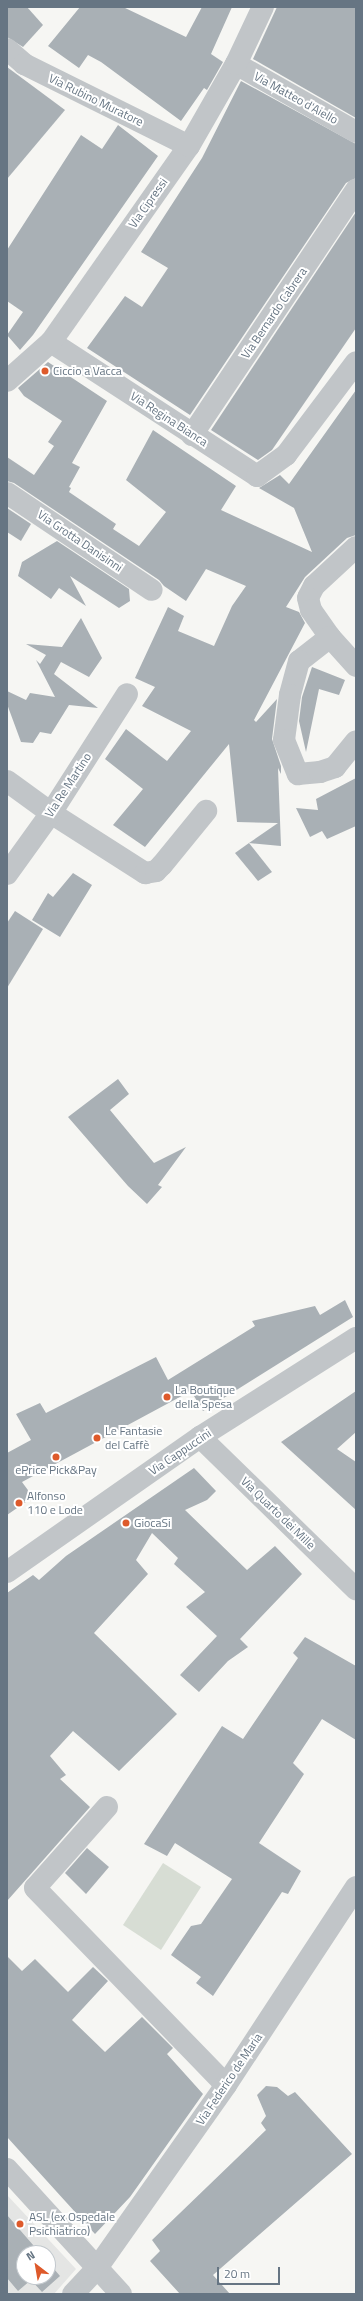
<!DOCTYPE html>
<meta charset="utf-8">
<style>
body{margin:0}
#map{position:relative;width:363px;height:2301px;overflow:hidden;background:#f6f6f3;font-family:"Titillium Web",sans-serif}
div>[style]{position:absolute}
.built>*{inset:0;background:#e4e5e4}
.green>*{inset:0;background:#d7ddd4}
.building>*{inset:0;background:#a9b0b5}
.minor>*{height:22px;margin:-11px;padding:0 11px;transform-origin:11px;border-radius:11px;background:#c1c5c8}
.dots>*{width:11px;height:11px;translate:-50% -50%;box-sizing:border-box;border:2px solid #fff;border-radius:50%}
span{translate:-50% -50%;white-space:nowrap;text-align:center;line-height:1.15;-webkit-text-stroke:4px #fff;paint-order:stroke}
.street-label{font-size:12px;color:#667583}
.poi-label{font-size:12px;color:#667583}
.left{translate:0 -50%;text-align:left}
.frame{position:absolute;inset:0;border:8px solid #667583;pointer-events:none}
.north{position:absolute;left:16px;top:2245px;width:40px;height:40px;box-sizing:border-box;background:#fff;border:1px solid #c2c8cd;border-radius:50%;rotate:329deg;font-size:11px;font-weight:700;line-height:16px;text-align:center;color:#667583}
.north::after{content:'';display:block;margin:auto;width:14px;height:18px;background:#de5a2b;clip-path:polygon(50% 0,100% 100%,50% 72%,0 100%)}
.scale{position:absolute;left:217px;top:2267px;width:63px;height:18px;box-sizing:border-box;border:2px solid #667583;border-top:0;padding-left:5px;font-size:12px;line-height:14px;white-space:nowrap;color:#667583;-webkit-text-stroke:3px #fff;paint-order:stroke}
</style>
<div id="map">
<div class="built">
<i style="clip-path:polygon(evenodd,7px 2195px,76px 2269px,54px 2294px,7px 2294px,7px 2195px,24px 2253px,48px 2253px,48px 2277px,24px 2277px,24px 2253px)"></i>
</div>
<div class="green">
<i style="clip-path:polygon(163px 1863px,201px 1887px,161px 1950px,123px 1925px)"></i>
</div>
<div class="building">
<i style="clip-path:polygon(7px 7px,27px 7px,43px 25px,23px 47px,7px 37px)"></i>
<i style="clip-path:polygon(80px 7px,123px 7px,186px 37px,202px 7px,232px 7px,211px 54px,223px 62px,207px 90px,204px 88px,181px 121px,101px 62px,88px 55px,79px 68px,48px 46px)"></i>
<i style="clip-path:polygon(277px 7px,356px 7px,356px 118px,253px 59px)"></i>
<i style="clip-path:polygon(7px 67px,65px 110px,7px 179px)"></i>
<i style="clip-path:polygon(241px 81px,356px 144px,356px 178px,346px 183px,190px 415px,87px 348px,125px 296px,142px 307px,168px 268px,141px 252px,202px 158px)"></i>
<i style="clip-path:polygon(118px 125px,158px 156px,33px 335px,20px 350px,7px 335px,23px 312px,7px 301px,7px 250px,81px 135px,102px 149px)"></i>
<i style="clip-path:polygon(356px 212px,356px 328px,272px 450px,258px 460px,211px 430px)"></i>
<i style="clip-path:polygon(48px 362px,107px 401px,72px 463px,80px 467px,69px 487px,71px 488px,69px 492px,116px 524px,113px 529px,139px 546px,166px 512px,126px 480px,153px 430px,236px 486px,221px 510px,312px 552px,294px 508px,259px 488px,280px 475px,289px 484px,356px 390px,356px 535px,347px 538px,305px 577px,286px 607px,299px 612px,305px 623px,254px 720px,256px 722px,277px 699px,272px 739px,281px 766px,281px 774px,278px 768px,281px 846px,249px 843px,278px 823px,237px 822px,229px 744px,145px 847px,113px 825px,143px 789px,105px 759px,126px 729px,167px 761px,191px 731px,142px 706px,155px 687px,135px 678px,168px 607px,184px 616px,178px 631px,214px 646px,232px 606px,246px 586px,206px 569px,186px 601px,164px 586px,159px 580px,14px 483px,7px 481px,7px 457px,34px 475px,54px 446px,48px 442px,62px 421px,24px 396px,18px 388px)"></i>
<i style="clip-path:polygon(7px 508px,31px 524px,21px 541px,7px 532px)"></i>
<i style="clip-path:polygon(57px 541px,129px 589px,130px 601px,119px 608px,70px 576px,86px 606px,59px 588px,51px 599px,18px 576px,22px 562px)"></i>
<i style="clip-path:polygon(81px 618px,102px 658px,89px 677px,61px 662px,54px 674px,98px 708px,69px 705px,51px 734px,40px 732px,33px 743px,21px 742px,7px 704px,7px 691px,26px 700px,30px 693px,55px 697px,36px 660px,40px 664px,46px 655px,26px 644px,62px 647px)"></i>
<i style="clip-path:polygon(312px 667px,345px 680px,339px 695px,319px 689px,306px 752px,299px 721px,302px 697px)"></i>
<i style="clip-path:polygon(356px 778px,356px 826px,327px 839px,322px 831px,310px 837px,296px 808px,318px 810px,316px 799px)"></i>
<i style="clip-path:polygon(249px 843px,272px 872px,258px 881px,235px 853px)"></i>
<i style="clip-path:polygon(73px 873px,92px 885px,60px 937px,32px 920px,48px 893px,53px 897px)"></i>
<i style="clip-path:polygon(15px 911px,43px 929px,7px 988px,7px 923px)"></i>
<i style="clip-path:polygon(118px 1079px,129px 1094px,110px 1110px,154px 1163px,186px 1147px,158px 1185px,162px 1187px,147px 1204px,128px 1186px,68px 1117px)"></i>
<i style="clip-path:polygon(345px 1300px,353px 1317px,203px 1411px,191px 1391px,22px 1482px,33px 1497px,7px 1515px,7px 1453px,31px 1440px,16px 1414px,40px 1403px,46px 1413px,156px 1357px,168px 1380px,255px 1326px,252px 1321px,315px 1306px,320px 1315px)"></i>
<i style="clip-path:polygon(356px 1391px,356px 1432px,337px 1449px,356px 1462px,356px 1510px,281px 1442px)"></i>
<i style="clip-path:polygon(194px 1468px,216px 1491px,207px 1500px,185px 1510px,247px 1570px,275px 1546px,302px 1574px,240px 1639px,248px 1647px,228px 1661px,199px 1692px,180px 1675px,217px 1636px,186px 1607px,205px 1592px,174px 1564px,178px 1558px,152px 1533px,136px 1560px,148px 1574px,94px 1633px,177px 1714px,119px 1771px,73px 1731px,50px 1756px,66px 1775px,60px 1779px,90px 1807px,7px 1901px,7px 1593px,33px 1575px,39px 1580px,66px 1556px)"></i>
<i style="clip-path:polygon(305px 1637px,356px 1666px,356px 1740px,322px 1719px,293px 1763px,304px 1774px,259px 1843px,301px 1871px,288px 1894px,282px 1892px,213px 1996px,196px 1983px,201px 1977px,171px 1955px,191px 1926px,201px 1924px,232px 1879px,175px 1843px,167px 1856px,144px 1844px,222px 1726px,243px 1739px,298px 1658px,293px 1653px)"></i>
<i style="clip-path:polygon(87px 1848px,109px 1867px,86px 1894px,65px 1873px)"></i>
<i style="clip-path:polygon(7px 1956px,22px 1971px,35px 1959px,68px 1992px,93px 1967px,108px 1981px,72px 2020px,105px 2052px,142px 2017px,173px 2048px,167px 2054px,203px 2094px,130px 2197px,95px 2234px,7px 2137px)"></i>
<i style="clip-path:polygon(266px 2086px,277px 2087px,288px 2096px,295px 2092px,352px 2154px,213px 2275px,230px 2294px,180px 2294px,150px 2261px,160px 2251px,152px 2240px,266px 2130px,261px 2123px,266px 2116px,257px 2095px)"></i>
<i style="clip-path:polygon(7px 2215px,40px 2253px,24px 2253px,24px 2277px,48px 2277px,48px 2262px,60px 2276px,42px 2292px,31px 2280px,18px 2291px,7px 2278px)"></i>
</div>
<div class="minor">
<i style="left:7px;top:49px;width:23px;rotate:41deg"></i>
<i style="left:24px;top:64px;width:184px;rotate:26.4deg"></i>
<i style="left:236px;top:64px;width:138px;rotate:29.5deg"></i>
<i style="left:51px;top:342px;width:246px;rotate:33deg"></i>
<i style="left:257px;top:476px;width:36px;rotate:-36deg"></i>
<i style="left:286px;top:455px;width:116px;rotate:-53deg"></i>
<i style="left:7px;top:381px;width:59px;rotate:-41.6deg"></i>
<i style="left:51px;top:342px;width:240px;rotate:-54.9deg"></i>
<i style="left:189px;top:146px;width:95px;rotate:-60.2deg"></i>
<i style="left:236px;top:64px;width:63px;rotate:-64.7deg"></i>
<i style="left:192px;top:435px;width:295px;rotate:-56.2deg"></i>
<i style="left:7px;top:493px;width:174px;rotate:33.8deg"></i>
<i style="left:356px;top:547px;width:57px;rotate:137.1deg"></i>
<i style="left:314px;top:586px;width:13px;rotate:117deg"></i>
<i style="left:308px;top:598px;width:12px;rotate:76deg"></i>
<i style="left:311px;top:610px;width:33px;rotate:55deg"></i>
<i style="left:330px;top:637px;width:39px;rotate:48deg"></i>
<i style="left:330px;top:637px;width:39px;rotate:142deg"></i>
<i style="left:299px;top:661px;width:35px;rotate:105deg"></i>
<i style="left:290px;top:695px;width:45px;rotate:97.6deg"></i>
<i style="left:284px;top:740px;width:37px;rotate:68deg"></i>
<i style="left:298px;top:774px;width:22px;rotate:-5deg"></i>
<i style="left:320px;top:772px;width:16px;rotate:-18deg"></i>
<i style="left:335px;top:767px;width:33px;rotate:-51deg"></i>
<i style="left:7px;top:781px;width:54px;rotate:36deg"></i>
<i style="left:51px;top:813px;width:112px;rotate:32.6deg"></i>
<i style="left:145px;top:873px;width:11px;rotate:-10deg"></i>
<i style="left:156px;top:871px;width:8px;rotate:-45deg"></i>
<i style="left:162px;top:865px;width:70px;rotate:-50.8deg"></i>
<i style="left:7px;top:874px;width:75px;rotate:-54.2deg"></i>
<i style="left:51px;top:813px;width:141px;rotate:-57.4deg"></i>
<i style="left:200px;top:1437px;width:218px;rotate:44.3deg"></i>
<i style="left:7px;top:1572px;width:236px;rotate:-35deg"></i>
<i style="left:200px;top:1437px;width:185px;rotate:-32.4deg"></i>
<i style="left:107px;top:1807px;width:108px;rotate:131.6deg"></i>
<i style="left:35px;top:1888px;width:274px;rotate:45.9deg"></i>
<i style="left:7px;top:2169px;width:169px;rotate:47.6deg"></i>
<i style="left:73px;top:2294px;width:35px;rotate:-47deg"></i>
<i style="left:97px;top:2268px;width:224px;rotate:-54.8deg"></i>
<i style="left:226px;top:2085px;width:237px;rotate:-56.7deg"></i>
</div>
<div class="dots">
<i style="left:45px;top:371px;background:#de5a2b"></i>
<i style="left:167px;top:1397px;background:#de5a2b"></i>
<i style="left:97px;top:1438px;background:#de5a2b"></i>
<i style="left:56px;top:1457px;background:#de5a2b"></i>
<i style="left:19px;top:1503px;background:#de5a2b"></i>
<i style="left:126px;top:1523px;background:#de5a2b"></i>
<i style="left:20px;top:2224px;background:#de5a2b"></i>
</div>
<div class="street-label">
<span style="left:296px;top:98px;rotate:29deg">Via Matteo d'Aiello</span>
<span style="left:96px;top:100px;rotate:26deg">Via Rubino Muratore</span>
<span style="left:148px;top:203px;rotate:-55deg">Via Cipressi</span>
<span style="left:274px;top:313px;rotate:-56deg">Via Bernardo Cabrera</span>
<span style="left:169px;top:419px;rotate:33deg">Via Regina Bianca</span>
<span style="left:80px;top:541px;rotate:34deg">Via Grotta Danisinni</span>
<span style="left:68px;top:785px;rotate:-57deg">Via Re Martino</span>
<span style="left:180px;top:1452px;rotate:-34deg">Via Cappuccini</span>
<span style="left:278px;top:1513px;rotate:44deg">Via Quarto dei Mille</span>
<span style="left:229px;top:2079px;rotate:-56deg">Via Federico de Maria</span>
</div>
<div class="poi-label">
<span class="left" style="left:53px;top:371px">Ciccio a Vacca</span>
<span class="left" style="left:175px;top:1397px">La Boutique<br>della Spesa</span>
<span class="left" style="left:105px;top:1438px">Le Fantasie<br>del Caffè</span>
<span style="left:56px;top:1470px">ePrice Pick&amp;Pay</span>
<span class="left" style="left:27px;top:1503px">Alfonso<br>110 e Lode</span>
<span class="left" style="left:134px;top:1523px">GiocaSi</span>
<span class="left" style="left:29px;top:2224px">ASL (ex Ospedale<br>Psichiatrico)</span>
</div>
<div class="frame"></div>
<div class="north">N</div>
<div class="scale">20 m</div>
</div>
